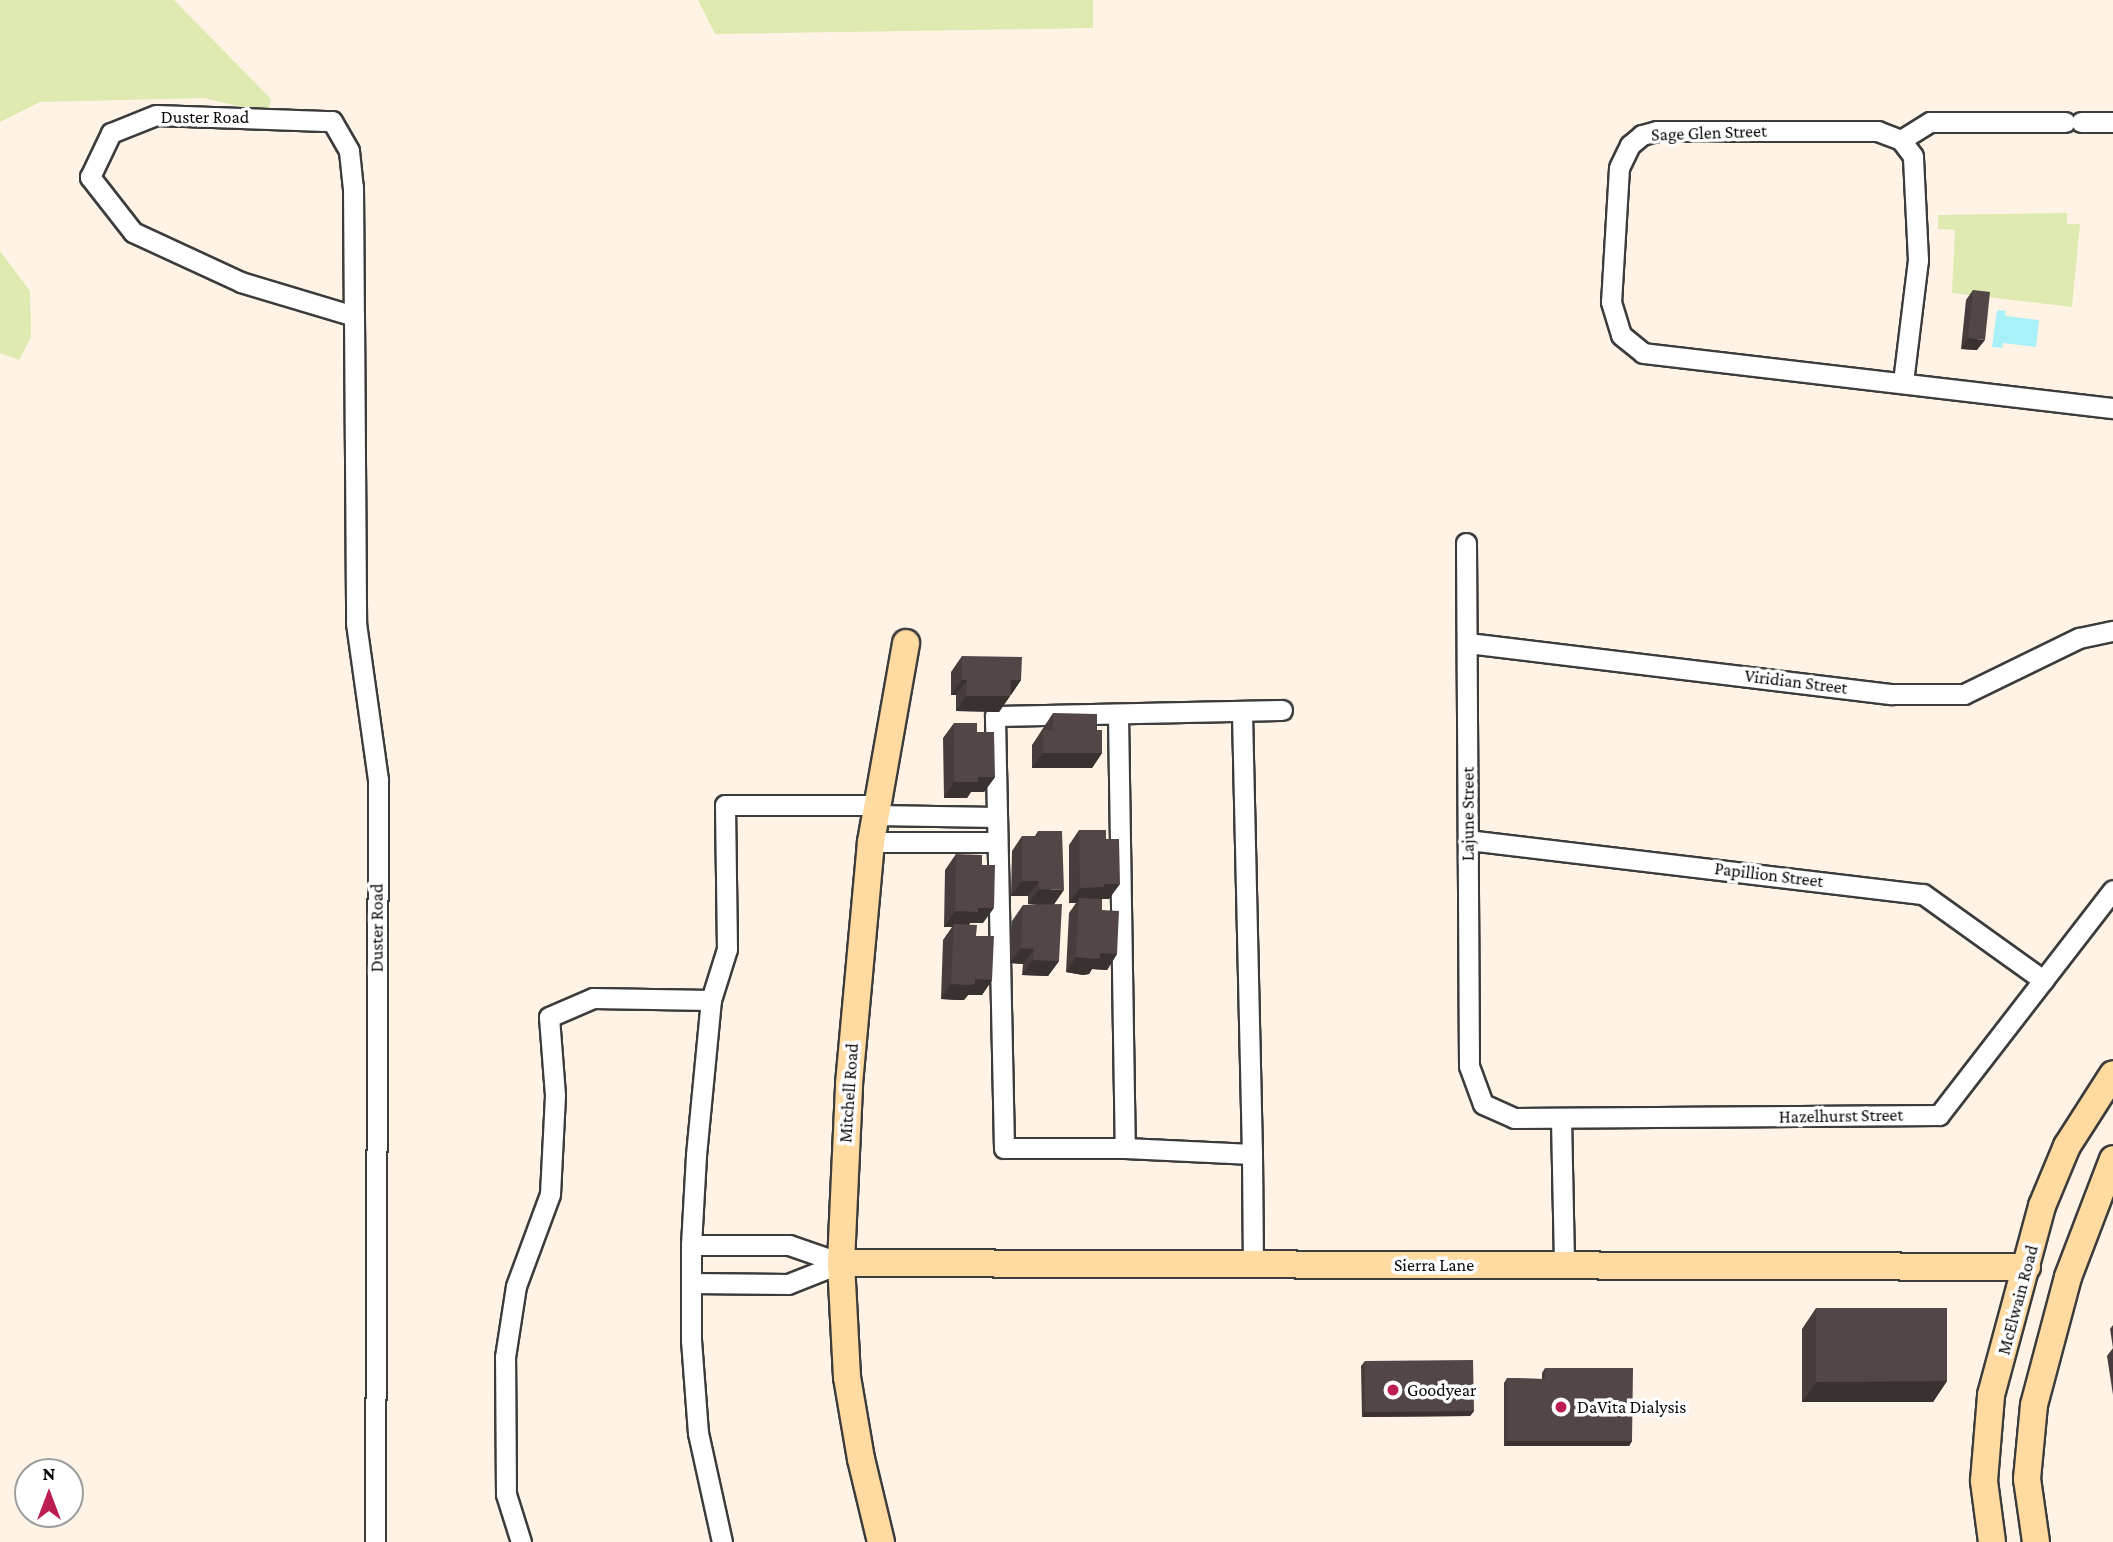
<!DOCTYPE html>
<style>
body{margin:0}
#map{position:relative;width:2113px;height:1542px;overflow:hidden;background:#fff3e6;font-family:"Crimson Pro",serif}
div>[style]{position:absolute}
.green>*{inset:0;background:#deeaaf}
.water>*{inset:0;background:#a9f1f8}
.roads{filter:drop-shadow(2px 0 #3c3c3c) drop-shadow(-2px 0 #3c3c3c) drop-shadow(0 2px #3c3c3c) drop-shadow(0 -2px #3c3c3c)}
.street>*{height:19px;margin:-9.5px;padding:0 9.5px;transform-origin:9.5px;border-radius:9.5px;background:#fff}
.secondary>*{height:26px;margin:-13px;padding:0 13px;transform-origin:13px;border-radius:13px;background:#ffdaa1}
.wall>*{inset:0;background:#473d3c}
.shaded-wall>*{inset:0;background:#393231}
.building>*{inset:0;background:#524746}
.dots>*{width:19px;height:19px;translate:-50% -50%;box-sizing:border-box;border:4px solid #fff;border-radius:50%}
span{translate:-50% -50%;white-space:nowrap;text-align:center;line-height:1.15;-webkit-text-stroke:7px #fff;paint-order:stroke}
.street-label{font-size:18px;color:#090909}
.poi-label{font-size:18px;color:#090909}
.left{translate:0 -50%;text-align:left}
.north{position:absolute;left:14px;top:1458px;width:70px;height:70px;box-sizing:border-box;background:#fff;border:2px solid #9d9d9d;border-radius:50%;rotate:0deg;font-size:19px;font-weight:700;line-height:28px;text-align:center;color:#090909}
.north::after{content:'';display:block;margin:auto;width:24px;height:32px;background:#bd1e52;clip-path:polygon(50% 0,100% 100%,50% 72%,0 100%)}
</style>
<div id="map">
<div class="green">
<i style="clip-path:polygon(0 0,174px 0,271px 99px,268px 113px,204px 98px,40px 102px,0 122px)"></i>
<i style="clip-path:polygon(698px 0,1093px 0,1093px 28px,715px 34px)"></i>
<i style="clip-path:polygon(2067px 213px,2067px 224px,2080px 224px,2072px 307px,1952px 293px,1955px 230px,1938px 229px,1938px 215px)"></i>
<i style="clip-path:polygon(0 251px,30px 291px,31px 337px,19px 360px,0 353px)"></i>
</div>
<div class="water">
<i style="clip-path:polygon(1997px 310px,2006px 311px,2005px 316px,2039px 320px,2036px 347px,2003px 343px,2002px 348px,1992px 347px)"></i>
</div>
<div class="roads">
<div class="street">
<i style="left:2081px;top:122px;width:32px"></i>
<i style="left:1901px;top:140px;width:34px;rotate:-32deg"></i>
<i style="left:1930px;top:122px;width:135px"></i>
<i style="left:354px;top:316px;width:118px;rotate:-163.3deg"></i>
<i style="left:241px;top:282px;width:119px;rotate:-155.2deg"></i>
<i style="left:133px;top:232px;width:70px;rotate:-128deg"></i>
<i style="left:90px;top:177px;width:49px;rotate:-64.5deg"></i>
<i style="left:111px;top:133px;width:48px;rotate:-21.8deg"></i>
<i style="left:156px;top:115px;width:176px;rotate:2deg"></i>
<i style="left:332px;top:121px;width:34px;rotate:60deg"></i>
<i style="left:349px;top:151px;width:36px;rotate:84deg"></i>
<i style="left:353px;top:187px;width:129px;rotate:89.6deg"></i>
<i style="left:354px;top:316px;width:307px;rotate:89.6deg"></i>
<i style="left:356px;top:623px;width:159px;rotate:82deg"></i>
<i style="left:378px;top:780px;width:762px;rotate:90.23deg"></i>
<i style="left:1903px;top:382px;width:123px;rotate:-83deg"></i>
<i style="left:1918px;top:260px;width:104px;rotate:-92.8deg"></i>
<i style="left:1913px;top:156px;width:20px;rotate:-127deg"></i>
<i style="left:1901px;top:140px;width:25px;rotate:-159deg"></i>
<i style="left:1878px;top:131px;width:221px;rotate:180deg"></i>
<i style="left:1657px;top:131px;width:16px;rotate:165deg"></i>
<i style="left:1642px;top:135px;width:16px;rotate:140deg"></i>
<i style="left:1630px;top:145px;width:25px;rotate:116deg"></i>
<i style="left:1619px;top:168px;width:134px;rotate:93.4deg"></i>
<i style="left:1611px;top:302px;width:34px;rotate:73deg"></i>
<i style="left:1621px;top:335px;width:28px;rotate:39deg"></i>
<i style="left:1643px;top:353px;width:473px;rotate:6.7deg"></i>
<i style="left:1466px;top:543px;width:523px;rotate:89.67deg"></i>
<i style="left:1469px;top:1066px;width:40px;rotate:69.8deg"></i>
<i style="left:1483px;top:1104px;width:34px;rotate:24deg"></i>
<i style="left:1514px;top:1118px;width:425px;rotate:-0.4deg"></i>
<i style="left:1939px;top:1115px;width:284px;rotate:-52.3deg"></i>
<i style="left:1468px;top:643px;width:427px;rotate:6.9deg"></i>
<i style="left:1892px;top:694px;width:72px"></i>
<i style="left:1964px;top:694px;width:128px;rotate:-26deg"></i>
<i style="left:2079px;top:638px;width:35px;rotate:-12deg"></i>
<i style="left:1118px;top:715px;width:433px;rotate:89.1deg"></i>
<i style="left:1125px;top:1148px;width:127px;rotate:2.7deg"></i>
<i style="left:1252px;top:1154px;width:443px;rotate:-91.3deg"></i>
<i style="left:875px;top:815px;width:122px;rotate:0.9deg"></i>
<i style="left:1468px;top:840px;width:458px;rotate:6.8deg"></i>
<i style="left:1923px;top:894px;width:148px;rotate:35.6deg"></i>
<i style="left:871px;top:842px;width:126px"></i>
<i style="left:1561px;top:1119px;width:146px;rotate:88.8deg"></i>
<i style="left:1125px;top:1148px;width:121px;rotate:180deg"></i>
<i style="left:1004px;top:1148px;width:432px;rotate:-91.2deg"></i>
<i style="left:995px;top:716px;width:287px;rotate:-1.2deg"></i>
<i style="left:1252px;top:1154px;width:110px;rotate:89.5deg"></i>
<i style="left:691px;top:1245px;width:98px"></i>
<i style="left:789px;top:1245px;width:55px;rotate:19.1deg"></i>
<i style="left:691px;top:1283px;width:97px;rotate:0.6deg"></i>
<i style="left:788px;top:1284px;width:57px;rotate:-21.6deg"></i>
<i style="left:521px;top:1542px;width:50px;rotate:-107.4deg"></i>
<i style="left:506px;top:1494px;width:137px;rotate:-90.4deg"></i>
<i style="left:505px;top:1357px;width:72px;rotate:-81.2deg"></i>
<i style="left:516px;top:1286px;width:98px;rotate:-69.7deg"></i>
<i style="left:550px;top:1194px;width:99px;rotate:-87.1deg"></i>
<i style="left:555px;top:1095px;width:78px;rotate:-94.4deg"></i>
<i style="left:549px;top:1017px;width:48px;rotate:-23.4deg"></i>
<i style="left:593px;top:998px;width:118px;rotate:1deg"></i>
<i style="left:722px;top:1542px;width:112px;rotate:-102.4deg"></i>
<i style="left:698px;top:1433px;width:93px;rotate:-94.3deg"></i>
<i style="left:691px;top:1340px;width:95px;rotate:-90deg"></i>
<i style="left:691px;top:1245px;width:90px;rotate:-86.8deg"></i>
<i style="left:696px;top:1155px;width:156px;rotate:-84.5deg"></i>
<i style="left:711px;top:1000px;width:53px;rotate:-72.6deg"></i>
<i style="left:727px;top:949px;width:144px;rotate:-90.8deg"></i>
<i style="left:725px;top:805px;width:152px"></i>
</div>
<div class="secondary">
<i style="left:841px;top:1263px;width:1186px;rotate:0.19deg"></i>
<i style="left:881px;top:1542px;width:85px;rotate:-103.5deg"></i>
<i style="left:861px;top:1459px;width:83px;rotate:-99.7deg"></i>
<i style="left:847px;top:1377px;width:114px;rotate:-93deg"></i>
<i style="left:841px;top:1263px;width:179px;rotate:-87.4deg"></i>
<i style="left:849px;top:1084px;width:243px;rotate:-84.8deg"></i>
<i style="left:871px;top:842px;width:202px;rotate:-80deg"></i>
<i style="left:1992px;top:1542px;width:62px;rotate:-97.5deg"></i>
<i style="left:1984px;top:1481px;width:86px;rotate:-85.3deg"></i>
<i style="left:1991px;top:1395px;width:196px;rotate:-74.9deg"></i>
<i style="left:2042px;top:1206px;width:65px;rotate:-67.4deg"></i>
<i style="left:2067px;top:1146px;width:85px;rotate:-57.4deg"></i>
<i style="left:2036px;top:1542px;width:64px;rotate:-98.1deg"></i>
<i style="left:2027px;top:1479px;width:74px;rotate:-84.6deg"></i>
<i style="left:2034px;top:1405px;width:132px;rotate:-75.1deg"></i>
<i style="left:2068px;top:1277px;width:126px;rotate:-69.1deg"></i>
</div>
</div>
<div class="wall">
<i style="clip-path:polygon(1973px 290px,1977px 350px,1961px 349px,1966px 300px)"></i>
<i style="clip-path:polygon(962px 656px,1021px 680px,999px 712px,956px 711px,956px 695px,951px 695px,951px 672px)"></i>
<i style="clip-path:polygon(1053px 713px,1097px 730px,1102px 753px,1092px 768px,1032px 768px,1032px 745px)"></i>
<i style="clip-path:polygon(954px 723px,977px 732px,995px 777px,984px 792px,971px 792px,967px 798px,944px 798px,943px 738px)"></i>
<i style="clip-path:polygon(1079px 830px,1109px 899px,1102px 899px,1102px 910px,1117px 954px,1107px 970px,1092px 969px,1089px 974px,1083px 975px,1066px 972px,1069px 913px,1076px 903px,1069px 903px,1069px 845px)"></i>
<i style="clip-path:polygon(1038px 831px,1054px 904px,1059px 961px,1048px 976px,1022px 975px,1023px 964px,1010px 963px,1012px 921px,1023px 905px,1041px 905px,1028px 904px,1028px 896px,1011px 896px,1012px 851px,1022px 836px,1035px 836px)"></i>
<i style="clip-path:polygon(956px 854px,983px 923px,970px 923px,969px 925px,976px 936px,992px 980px,982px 995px,968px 995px,964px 1000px,959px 1000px,941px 999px,943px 940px,952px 927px,944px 927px,945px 870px)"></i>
<i style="clip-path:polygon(1816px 1308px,1947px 1381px,1933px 1402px,1802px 1402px,1802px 1329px)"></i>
<i style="clip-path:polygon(2113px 1325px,2113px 1348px,2110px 1329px)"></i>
<i style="clip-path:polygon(2113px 1348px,2113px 1395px,2107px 1356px)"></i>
<i style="clip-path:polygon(1365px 1361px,1474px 1411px,1470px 1416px,1362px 1417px,1361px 1366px)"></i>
<i style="clip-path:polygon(1545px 1368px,1632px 1441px,1629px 1446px,1504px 1446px,1504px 1383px,1507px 1378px,1542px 1379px,1542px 1373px)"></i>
</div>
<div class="shaded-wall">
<i style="clip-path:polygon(1968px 338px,1985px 340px,1977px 350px,1961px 349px)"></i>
<i style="clip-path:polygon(962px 680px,967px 680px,956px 695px,951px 695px)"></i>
<i style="clip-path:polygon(1011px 680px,1021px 680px,1011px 695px)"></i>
<i style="clip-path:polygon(966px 696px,1010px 696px,999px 712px,956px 711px)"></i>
<i style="clip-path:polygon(1043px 753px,1102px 753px,1092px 768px,1032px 768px)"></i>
<i style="clip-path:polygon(978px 777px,995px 777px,984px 792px,971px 792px,967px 798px,944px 798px,954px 782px)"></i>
<i style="clip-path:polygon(1022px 881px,1039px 881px,1028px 896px,1011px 896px)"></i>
<i style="clip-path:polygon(1104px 884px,1120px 884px,1109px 899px,1095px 899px,1079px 898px,1076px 903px,1069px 903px,1080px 888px)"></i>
<i style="clip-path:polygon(1039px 889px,1064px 890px,1053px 906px,1028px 904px)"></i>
<i style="clip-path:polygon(978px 908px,994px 908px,983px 923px,970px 923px,967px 927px,954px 924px,952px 927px,944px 927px,955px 911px)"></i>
<i style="clip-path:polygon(1021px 948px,1034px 949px,1023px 964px,1010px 963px)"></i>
<i style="clip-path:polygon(1100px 953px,1117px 954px,1107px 970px,1092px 969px,1089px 974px,1083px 975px,1066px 972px,1076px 957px)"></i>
<i style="clip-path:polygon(1033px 960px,1059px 961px,1048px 976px,1022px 975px)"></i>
<i style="clip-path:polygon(975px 979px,992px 980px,982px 995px,968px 995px,964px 1000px,959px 1000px,941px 999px,951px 984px)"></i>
<i style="clip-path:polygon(1947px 1381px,1933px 1402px,1802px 1402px,1816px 1382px)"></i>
<i style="clip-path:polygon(1474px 1411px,1470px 1416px,1362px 1417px,1365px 1412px)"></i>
<i style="clip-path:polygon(1507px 1441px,1632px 1441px,1629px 1446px,1504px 1446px)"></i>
</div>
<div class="building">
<i style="clip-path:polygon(1973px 290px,1990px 292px,1985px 340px,1968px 338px)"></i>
<i style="clip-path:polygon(962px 656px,1022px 657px,1021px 680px,1011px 680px,1010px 696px,966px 696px,967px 680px,962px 680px)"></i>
<i style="clip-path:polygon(1053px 713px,1097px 714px,1097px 730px,1102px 730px,1102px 753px,1043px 753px,1043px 730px,1053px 730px)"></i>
<i style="clip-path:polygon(954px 723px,977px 723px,977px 732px,994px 732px,995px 777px,978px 777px,978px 782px,954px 782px)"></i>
<i style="clip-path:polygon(1079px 830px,1106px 830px,1106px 839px,1119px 839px,1120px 884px,1104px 884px,1104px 887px,1080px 888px)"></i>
<i style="clip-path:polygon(1038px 831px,1062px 831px,1064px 890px,1039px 889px,1039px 881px,1022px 881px,1022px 836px,1038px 836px)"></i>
<i style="clip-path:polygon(956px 854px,982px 855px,982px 865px,995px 865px,994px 908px,978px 908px,978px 912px,955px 911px)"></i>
<i style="clip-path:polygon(1079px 898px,1102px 899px,1102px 910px,1119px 911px,1117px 954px,1100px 953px,1100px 958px,1094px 959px,1076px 957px)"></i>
<i style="clip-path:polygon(1062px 904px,1059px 961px,1033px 960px,1034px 949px,1021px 948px,1023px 905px)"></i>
<i style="clip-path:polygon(954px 924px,977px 925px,976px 936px,994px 936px,992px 980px,975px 979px,975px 984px,970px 985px,951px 984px)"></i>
<i style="clip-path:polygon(1816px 1308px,1947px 1308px,1947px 1381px,1816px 1382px)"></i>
<i style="clip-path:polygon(1473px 1360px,1474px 1411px,1365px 1412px,1365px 1361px)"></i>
<i style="clip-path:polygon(1545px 1368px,1633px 1368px,1632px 1441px,1507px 1441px,1507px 1378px,1545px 1379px)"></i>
</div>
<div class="dots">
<i style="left:1393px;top:1390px;background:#bd1e52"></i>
<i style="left:1561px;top:1407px;background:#bd1e52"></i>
</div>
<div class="street-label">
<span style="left:205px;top:117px">Duster Road</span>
<span style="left:1709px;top:133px;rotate:-2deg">Sage Glen Street</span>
<span style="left:1796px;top:682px;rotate:7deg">Viridian Street</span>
<span style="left:1468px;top:814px;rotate:-90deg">Lajune Street</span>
<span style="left:1769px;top:875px;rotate:7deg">Papillion Street</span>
<span style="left:377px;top:928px;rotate:-90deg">Duster Road</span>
<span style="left:849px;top:1093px;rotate:-86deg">Mitchell Road</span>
<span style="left:1841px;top:1116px;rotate:-1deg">Hazelhurst Street</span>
<span style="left:1434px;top:1265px">Sierra Lane</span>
<span style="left:2018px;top:1300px;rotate:-75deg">McElwain Road</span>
</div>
<div class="poi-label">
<span class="left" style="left:1407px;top:1390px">Goodyear</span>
<span class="left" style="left:1577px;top:1407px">DaVita Dialysis</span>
</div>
<div class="north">N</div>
</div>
